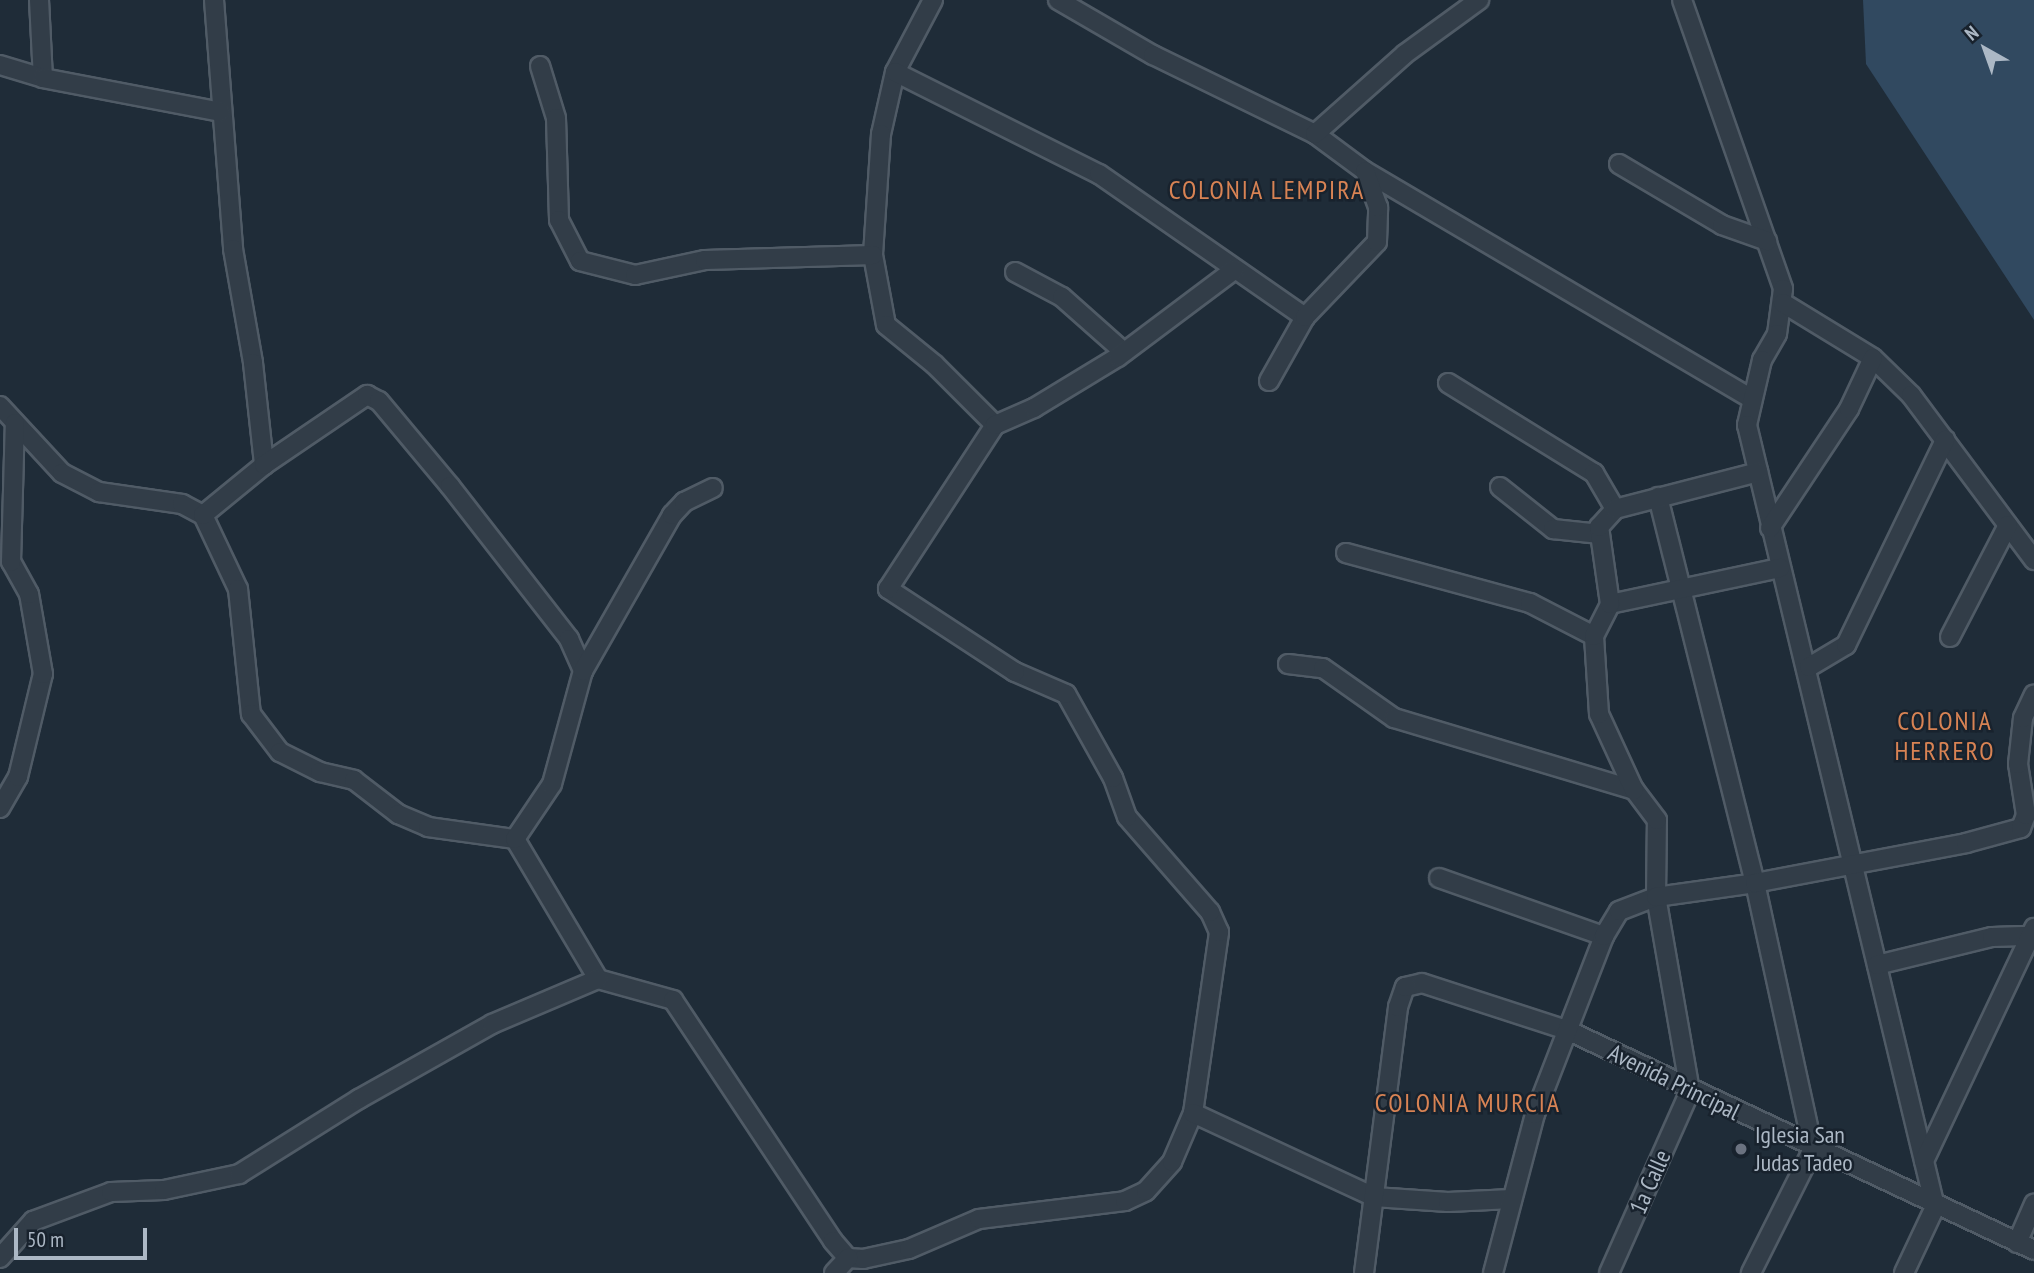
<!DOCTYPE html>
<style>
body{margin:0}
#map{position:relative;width:2034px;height:1273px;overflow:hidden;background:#1f2c38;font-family:"PT Sans Narrow",sans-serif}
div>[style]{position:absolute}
.water>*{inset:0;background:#314960}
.roads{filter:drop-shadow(2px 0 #505b66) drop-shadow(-2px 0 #505b66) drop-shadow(0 2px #505b66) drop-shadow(0 -2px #505b66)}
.street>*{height:18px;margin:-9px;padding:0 9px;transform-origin:9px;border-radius:9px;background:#323d48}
.dots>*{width:19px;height:19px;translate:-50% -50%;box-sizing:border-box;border:4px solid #18222d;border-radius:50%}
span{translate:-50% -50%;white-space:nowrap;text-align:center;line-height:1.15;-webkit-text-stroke:5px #18222d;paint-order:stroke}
.street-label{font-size:24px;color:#acb8c5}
.poi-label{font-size:24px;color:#acb8c5}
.left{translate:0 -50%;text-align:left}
.neighbourhood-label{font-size:26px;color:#d88354;letter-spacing:2px}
.north{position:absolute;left:1950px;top:14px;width:70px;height:70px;-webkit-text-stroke:5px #18222d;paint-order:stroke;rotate:320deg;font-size:19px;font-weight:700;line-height:28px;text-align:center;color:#acb8c5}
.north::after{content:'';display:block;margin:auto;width:24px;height:32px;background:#acb8c5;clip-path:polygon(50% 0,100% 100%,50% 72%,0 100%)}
.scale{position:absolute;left:14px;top:1228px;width:133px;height:32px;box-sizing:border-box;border:4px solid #acb8c5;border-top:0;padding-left:9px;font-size:21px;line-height:24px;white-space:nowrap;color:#acb8c5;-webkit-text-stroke:5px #18222d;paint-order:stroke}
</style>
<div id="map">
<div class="water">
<i style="clip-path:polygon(1863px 0,2034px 0,2034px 320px,1866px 64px)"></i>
</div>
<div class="roads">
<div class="street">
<i style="left:39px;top:0;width:78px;rotate:87.1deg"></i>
<i style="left:214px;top:0;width:250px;rotate:85.6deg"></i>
<i style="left:233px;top:249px;width:116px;rotate:80deg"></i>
<i style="left:253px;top:363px;width:103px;rotate:83.8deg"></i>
<i style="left:933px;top:0;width:81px;rotate:117.8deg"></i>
<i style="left:895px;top:72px;width:64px;rotate:102.7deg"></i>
<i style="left:881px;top:134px;width:121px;rotate:93.8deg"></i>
<i style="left:873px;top:255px;width:71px;rotate:79.5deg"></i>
<i style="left:886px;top:325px;width:63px;rotate:39.2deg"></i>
<i style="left:935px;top:365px;width:85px;rotate:45deg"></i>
<i style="left:1058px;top:0;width:110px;rotate:30.1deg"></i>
<i style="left:1153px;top:55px;width:180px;rotate:26deg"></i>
<i style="left:1315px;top:134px;width:62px;rotate:36.5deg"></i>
<i style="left:1365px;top:171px;width:448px;rotate:30.5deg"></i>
<i style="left:1682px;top:0;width:306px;rotate:70.7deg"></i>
<i style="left:1783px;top:289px;width:45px;rotate:97.6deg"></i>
<i style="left:1777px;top:334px;width:30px;rotate:120deg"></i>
<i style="left:1762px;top:360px;width:67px;rotate:103deg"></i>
<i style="left:1747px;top:425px;width:804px;rotate:76.48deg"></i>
<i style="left:1935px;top:1207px;width:73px;rotate:115.2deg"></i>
<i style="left:0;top:65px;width:45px;rotate:16.8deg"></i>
<i style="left:43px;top:78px;width:181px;rotate:10.8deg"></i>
<i style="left:540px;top:66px;width:54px;rotate:72.9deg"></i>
<i style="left:556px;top:118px;width:102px;rotate:88.3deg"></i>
<i style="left:559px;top:220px;width:46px;rotate:62.9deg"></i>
<i style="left:580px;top:261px;width:57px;rotate:14.3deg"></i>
<i style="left:635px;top:275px;width:72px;rotate:-12.1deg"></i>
<i style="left:705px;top:260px;width:168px;rotate:-1.7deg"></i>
<i style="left:895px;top:72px;width:228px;rotate:26.6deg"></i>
<i style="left:1099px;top:174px;width:251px;rotate:34.8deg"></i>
<i style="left:1315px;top:134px;width:120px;rotate:-41.6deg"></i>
<i style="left:1405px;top:54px;width:92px;rotate:-36.1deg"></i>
<i style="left:1619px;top:164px;width:120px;rotate:30.6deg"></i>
<i style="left:1722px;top:225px;width:48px;rotate:19.6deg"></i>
<i style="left:1015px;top:272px;width:53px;rotate:28deg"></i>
<i style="left:1062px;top:297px;width:83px;rotate:41.6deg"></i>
<i style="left:1783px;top:303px;width:105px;rotate:31.4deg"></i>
<i style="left:1873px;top:358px;width:53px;rotate:44.2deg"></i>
<i style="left:1911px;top:395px;width:206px;rotate:53.3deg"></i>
<i style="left:1269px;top:381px;width:73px;rotate:-60.6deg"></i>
<i style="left:1305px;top:317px;width:104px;rotate:-46.2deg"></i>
<i style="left:1377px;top:242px;width:35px;rotate:-88deg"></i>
<i style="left:1378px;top:207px;width:38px;rotate:-110deg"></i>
<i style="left:1448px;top:383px;width:172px;rotate:31.7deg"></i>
<i style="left:1594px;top:473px;width:42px;rotate:59.7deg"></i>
<i style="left:0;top:406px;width:91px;rotate:47.2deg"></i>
<i style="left:62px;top:473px;width:42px;rotate:27.2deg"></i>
<i style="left:99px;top:492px;width:84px;rotate:8.2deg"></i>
<i style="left:182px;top:504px;width:24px;rotate:28deg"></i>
<i style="left:203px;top:515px;width:82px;rotate:64.7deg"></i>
<i style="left:238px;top:589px;width:126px;rotate:84.1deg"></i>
<i style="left:251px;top:714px;width:48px;rotate:52.7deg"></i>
<i style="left:280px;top:752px;width:45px;rotate:26.6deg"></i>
<i style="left:320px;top:772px;width:35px;rotate:13deg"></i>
<i style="left:354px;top:780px;width:56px;rotate:37.7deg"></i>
<i style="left:398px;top:814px;width:33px;rotate:23deg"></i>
<i style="left:428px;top:827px;width:88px;rotate:7.9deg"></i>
<i style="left:515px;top:839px;width:163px;rotate:59.3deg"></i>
<i style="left:598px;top:979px;width:78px;rotate:15.6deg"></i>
<i style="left:673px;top:1000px;width:289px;rotate:56.4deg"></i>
<i style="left:833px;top:1241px;width:23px;rotate:49deg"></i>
<i style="left:848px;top:1258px;width:15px;rotate:4deg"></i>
<i style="left:863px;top:1259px;width:47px;rotate:-12.3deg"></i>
<i style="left:909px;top:1249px;width:76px;rotate:-23.2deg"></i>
<i style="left:979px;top:1219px;width:147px;rotate:-7deg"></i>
<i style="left:1125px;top:1201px;width:23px;rotate:-25deg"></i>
<i style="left:1146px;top:1191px;width:39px;rotate:-48deg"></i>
<i style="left:1172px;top:1162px;width:53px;rotate:-66.8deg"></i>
<i style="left:1193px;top:1113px;width:183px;rotate:-81.8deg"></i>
<i style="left:1219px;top:932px;width:22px;rotate:-114deg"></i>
<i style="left:1210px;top:912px;width:126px;rotate:-131.1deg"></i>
<i style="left:1127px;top:817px;width:41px;rotate:-109.7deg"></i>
<i style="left:1113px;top:778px;width:96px;rotate:-119.2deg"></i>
<i style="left:1066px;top:694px;width:56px;rotate:-156.7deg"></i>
<i style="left:1015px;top:672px;width:152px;rotate:-146.8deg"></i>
<i style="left:888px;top:589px;width:196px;rotate:-56.9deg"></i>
<i style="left:995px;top:425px;width:43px;rotate:-23.6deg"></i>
<i style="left:1034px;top:408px;width:98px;rotate:-31.3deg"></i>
<i style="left:1118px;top:357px;width:146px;rotate:-36.9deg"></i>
<i style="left:1500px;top:487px;width:68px;rotate:38.4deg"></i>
<i style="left:1553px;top:529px;width:47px;rotate:6.1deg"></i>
<i style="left:1658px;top:497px;width:398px;rotate:75.9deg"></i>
<i style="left:1755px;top:883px;width:272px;rotate:77.7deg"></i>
<i style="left:1813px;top:1149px;width:139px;rotate:116.6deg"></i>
<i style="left:203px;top:515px;width:79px;rotate:-39.3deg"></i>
<i style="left:264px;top:465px;width:125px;rotate:-34.2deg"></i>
<i style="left:367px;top:395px;width:13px;rotate:27deg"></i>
<i style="left:379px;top:401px;width:111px;rotate:50.1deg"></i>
<i style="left:450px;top:486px;width:194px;rotate:52.1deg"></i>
<i style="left:569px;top:639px;width:35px;rotate:66deg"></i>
<i style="left:1770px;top:528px;width:143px;rotate:-56.4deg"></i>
<i style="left:1849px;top:409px;width:56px;rotate:-64.8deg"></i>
<i style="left:1346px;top:553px;width:191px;rotate:15.2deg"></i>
<i style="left:1530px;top:603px;width:72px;rotate:27.3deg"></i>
<i style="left:1610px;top:604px;width:174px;rotate:-12deg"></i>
<i style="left:1950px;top:637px;width:126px;rotate:-62.6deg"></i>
<i style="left:1288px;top:664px;width:35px;rotate:7deg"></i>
<i style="left:1323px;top:668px;width:87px;rotate:35.2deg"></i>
<i style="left:1394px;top:718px;width:251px;rotate:16.7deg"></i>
<i style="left:1809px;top:667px;width:43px;rotate:-30.7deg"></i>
<i style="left:1846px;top:645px;width:228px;rotate:-64.2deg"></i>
<i style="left:0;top:808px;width:36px;rotate:-60deg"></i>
<i style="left:18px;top:777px;width:106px;rotate:-76.4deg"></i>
<i style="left:43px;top:674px;width:81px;rotate:-99.9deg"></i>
<i style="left:29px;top:594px;width:37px;rotate:-119deg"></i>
<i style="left:11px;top:562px;width:139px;rotate:-88.4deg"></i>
<i style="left:515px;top:839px;width:66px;rotate:-56.1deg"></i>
<i style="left:552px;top:784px;width:117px;rotate:-74.7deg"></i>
<i style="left:583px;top:671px;width:180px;rotate:-60.3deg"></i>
<i style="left:672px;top:515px;width:18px;rotate:-47deg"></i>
<i style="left:684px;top:502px;width:32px;rotate:-26deg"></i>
<i style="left:1439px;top:878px;width:175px;rotate:19.4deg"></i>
<i style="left:1877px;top:965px;width:118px;rotate:-13.7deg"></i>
<i style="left:1992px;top:937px;width:38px;rotate:-2deg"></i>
<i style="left:1690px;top:1091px;width:197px;rotate:-99.9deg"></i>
<i style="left:1656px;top:897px;width:77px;rotate:-89.3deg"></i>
<i style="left:1657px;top:820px;width:38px;rotate:-127deg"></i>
<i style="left:1634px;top:790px;width:84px;rotate:-114.7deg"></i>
<i style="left:1599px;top:714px;width:78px;rotate:-93.7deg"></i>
<i style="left:1594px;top:636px;width:36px;rotate:-63deg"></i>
<i style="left:1610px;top:604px;width:78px;rotate:-98.1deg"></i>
<i style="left:1599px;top:527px;width:24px;rotate:-48deg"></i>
<i style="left:1615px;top:509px;width:148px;rotate:-14.5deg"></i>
<i style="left:1193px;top:1113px;width:200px;rotate:24.9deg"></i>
<i style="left:1374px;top:1197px;width:74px;rotate:3.9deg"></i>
<i style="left:1448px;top:1202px;width:64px;rotate:-2.7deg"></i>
<i style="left:1924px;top:1161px;width:258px;rotate:-64.7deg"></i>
<i style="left:2017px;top:1243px;width:43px;rotate:-66.4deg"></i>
<i style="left:0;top:1258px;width:50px;rotate:-48.3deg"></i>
<i style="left:33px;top:1221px;width:83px;rotate:-20.4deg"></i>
<i style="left:111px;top:1192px;width:53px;rotate:-2.2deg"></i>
<i style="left:164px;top:1190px;width:77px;rotate:-12deg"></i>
<i style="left:239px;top:1174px;width:142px;rotate:-32deg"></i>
<i style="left:359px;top:1099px;width:153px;rotate:-29.4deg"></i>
<i style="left:492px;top:1024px;width:115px;rotate:-23deg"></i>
<i style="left:834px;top:1273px;width:21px;rotate:-47deg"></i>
<i style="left:1364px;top:1273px;width:268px;rotate:-82.7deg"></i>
<i style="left:1398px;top:1007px;width:21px;rotate:-71deg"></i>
<i style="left:1405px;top:987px;width:17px;rotate:-13deg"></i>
<i style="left:1422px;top:983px;width:152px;rotate:18deg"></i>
<i style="left:1567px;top:1030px;width:516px;rotate:25.22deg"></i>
<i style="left:1493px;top:1273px;width:164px;rotate:-75.2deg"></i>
<i style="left:1535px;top:1114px;width:191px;rotate:-68.8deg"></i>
<i style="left:1604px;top:936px;width:29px;rotate:-59deg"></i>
<i style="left:1619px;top:911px;width:40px;rotate:-21deg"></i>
<i style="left:1656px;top:897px;width:100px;rotate:-8deg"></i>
<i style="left:1755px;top:883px;width:215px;rotate:-10.7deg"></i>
<i style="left:1966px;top:843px;width:57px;rotate:-15.3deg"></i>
<i style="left:2021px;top:828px;width:14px;rotate:-69deg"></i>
<i style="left:2026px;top:815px;width:52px;rotate:-98.9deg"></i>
<i style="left:2018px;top:764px;width:46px;rotate:-83.8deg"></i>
<i style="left:2023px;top:718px;width:26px;rotate:-65deg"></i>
<i style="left:1609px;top:1273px;width:199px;rotate:-66deg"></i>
</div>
</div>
<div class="dots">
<i style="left:1741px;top:1149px;background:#6b7280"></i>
</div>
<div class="street-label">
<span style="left:1674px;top:1082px;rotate:26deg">Avenida Principal</span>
<span style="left:1650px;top:1182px;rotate:-66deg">1a Calle</span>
</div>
<div class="poi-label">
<span class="left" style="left:1755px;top:1149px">Iglesia San<br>Judas Tadeo</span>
</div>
<div class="neighbourhood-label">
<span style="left:1267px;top:190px">COLONIA LEMPIRA</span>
<span style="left:1945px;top:736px">COLONIA<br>HERRERO</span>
<span style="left:1468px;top:1103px">COLONIA MURCIA</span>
</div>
<div class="north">N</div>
<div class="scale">50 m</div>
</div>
